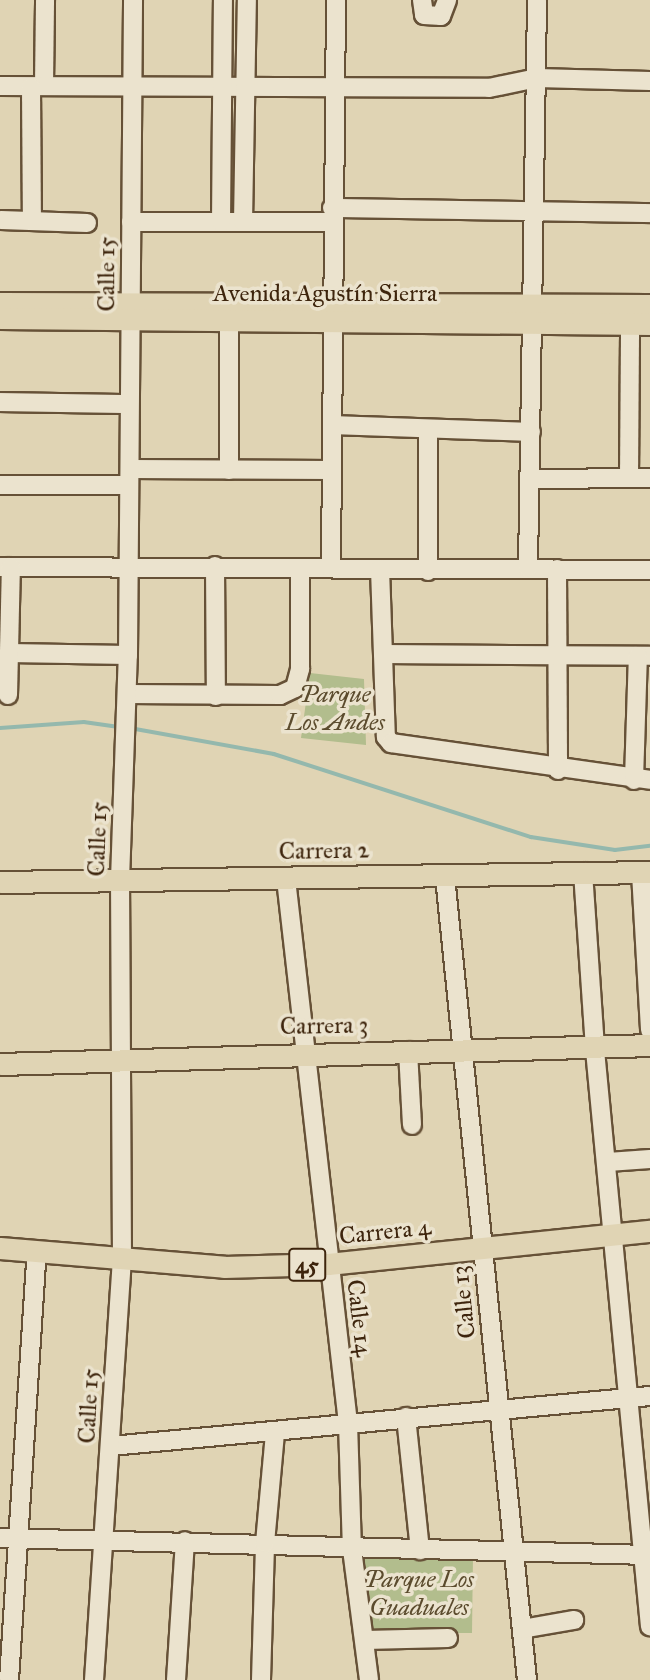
<!DOCTYPE html>
<meta charset="utf-8">
<style>
body{margin:0}
#map{position:relative;width:650px;height:1680px;overflow:hidden;background:#e0d4b4;font-family:"IM FELL Great Primer",serif}
div>[style]{position:absolute}
.green>*{inset:0;background:#b2bd8d}
.stream>*{height:3.5px;margin:-1.75px;padding:0 1.75px;transform-origin:1.75px;border-radius:1.75px;background:#94b8ad}
.roads{filter:drop-shadow(2px 0 #665137) drop-shadow(-2px 0 #665137) drop-shadow(0 2px #665137) drop-shadow(0 -2px #665137)}
.minor>*{height:18px;margin:-9px;padding:0 9px;transform-origin:9px;border-radius:9px;background:#ebe3ce}
.major>*{height:21px;margin:-10.5px;padding:0 10.5px;transform-origin:10.5px;border-radius:10.5px;background:#e0d4b4}
span{translate:-50% -50%;white-space:nowrap;text-align:center;line-height:1.15;-webkit-text-stroke:7px #ebe3ce;paint-order:stroke}
.shield-label span{padding:2px 5px;background:#ebe3ce;border:2px solid;border-radius:5px;-webkit-text-stroke-width:0}
.shield-label{font-size:23px;color:#3e250d;font-weight:700}
.street-label{font-size:24px;color:#3e250d}
.park-label{font-size:24px;color:#5b4b2d;font-style:italic}
</style>
<div id="map">
<div class="green">
<i style="clip-path:polygon(310px 673px,364px 679px,366px 745px,301px 738px)"></i>
<i style="clip-path:polygon(364px 1556px,473px 1556px,472px 1633px,374px 1633px)"></i>
</div>
<div class="stream">
<i style="left:0;top:728px;width:84px;rotate:-4.1deg"></i>
<i style="left:84px;top:722px;width:35px;rotate:8deg"></i>
<i style="left:130px;top:728px;width:146px;rotate:10.2deg"></i>
<i style="left:274px;top:754px;width:270px;rotate:17.9deg"></i>
<i style="left:531px;top:837px;width:85px;rotate:8.8deg"></i>
<i style="left:615px;top:850px;width:35px;rotate:-7deg"></i>
</div>
<div class="roads">
<div class="minor">
<i style="left:422px;top:0;width:15px;rotate:82deg"></i>
<i style="left:424px;top:15px;width:17px;rotate:3deg"></i>
<i style="left:441px;top:16px;width:17px;rotate:-69deg"></i>
<i style="left:44px;top:85px;width:85px;rotate:-89.3deg"></i>
<i style="left:0;top:86px;width:489px;rotate:0.2deg"></i>
<i style="left:489px;top:88px;width:49px;rotate:-11.8deg"></i>
<i style="left:537px;top:78px;width:113px;rotate:1.5deg"></i>
<i style="left:31px;top:87px;width:133px;rotate:89.6deg"></i>
<i style="left:332px;top:208px;width:318px;rotate:0.9deg"></i>
<i style="left:1px;top:220px;width:86px;rotate:2deg"></i>
<i style="left:131px;top:222px;width:200px"></i>
<i style="left:221px;top:222px;width:222px;rotate:-89.5deg"></i>
<i style="left:243px;top:222px;width:222px;rotate:-89deg"></i>
<i style="left:0;top:402px;width:129px;rotate:0.9deg"></i>
<i style="left:333px;top:425px;width:198px;rotate:2deg"></i>
<i style="left:428px;top:429px;width:142px;rotate:90deg"></i>
<i style="left:130px;top:469px;width:201px;rotate:0.3deg"></i>
<i style="left:229px;top:470px;width:149px;rotate:-90deg"></i>
<i style="left:629px;top:478px;width:154px;rotate:-89.6deg"></i>
<i style="left:531px;top:479px;width:119px;rotate:-0.5deg"></i>
<i style="left:0;top:485px;width:129px"></i>
<i style="left:215px;top:566px;width:130px;rotate:89.6deg"></i>
<i style="left:0;top:567px;width:650px;rotate:0.26deg"></i>
<i style="left:331px;top:568px;width:568px;rotate:-89.5deg"></i>
<i style="left:528px;top:568px;width:568px;rotate:-89.09deg"></i>
<i style="left:380px;top:569px;width:168px;rotate:88deg"></i>
<i style="left:386px;top:737px;width:8px;rotate:50deg"></i>
<i style="left:391px;top:743px;width:262px;rotate:8.1deg"></i>
<i style="left:557px;top:569px;width:201px;rotate:89.7deg"></i>
<i style="left:9px;top:653px;width:119px;rotate:1deg"></i>
<i style="left:383px;top:654px;width:267px;rotate:0.4deg"></i>
<i style="left:128px;top:694px;width:152px;rotate:0.4deg"></i>
<i style="left:280px;top:695px;width:17px;rotate:-25deg"></i>
<i style="left:295px;top:688px;width:20px;rotate:-75deg"></i>
<i style="left:300px;top:669px;width:100px;rotate:-90deg"></i>
<i style="left:8px;top:695px;width:128px;rotate:-88.7deg"></i>
<i style="left:634px;top:780px;width:124px;rotate:-88.2deg"></i>
<i style="left:583px;top:872px;width:178px;rotate:86.1deg"></i>
<i style="left:595px;top:1050px;width:579px;rotate:84.55deg"></i>
<i style="left:641px;top:873px;width:157px;rotate:86.7deg"></i>
<i style="left:445px;top:877px;width:807px;rotate:84.17deg"></i>
<i style="left:286px;top:879px;width:548px;rotate:83.5deg"></i>
<i style="left:348px;top:1423px;width:126px;rotate:88.2deg"></i>
<i style="left:352px;top:1549px;width:132px;rotate:82.6deg"></i>
<i style="left:408px;top:1051px;width:74px;rotate:86.9deg"></i>
<i style="left:608px;top:1162px;width:42px;rotate:-4.1deg"></i>
<i style="left:406px;top:1417px;width:134px;rotate:84deg"></i>
<i style="left:111px;top:1446px;width:541px;rotate:-5.3deg"></i>
<i style="left:0;top:1538px;width:650px;rotate:1.5deg"></i>
<i style="left:522px;top:1629px;width:53px;rotate:-9.8deg"></i>
<i style="left:365px;top:1640px;width:83px;rotate:-1.4deg"></i>
<i style="left:9px;top:1680px;width:429px;rotate:-86.3deg"></i>
<i style="left:94px;top:1680px;width:422px;rotate:-86.2deg"></i>
<i style="left:122px;top:1259px;width:379px;rotate:-90.3deg"></i>
<i style="left:120px;top:880px;width:225px;rotate:-88deg"></i>
<i style="left:128px;top:655px;width:655px;rotate:-89.56deg"></i>
<i style="left:176px;top:1680px;width:139px;rotate:-86.3deg"></i>
<i style="left:261px;top:1680px;width:137px;rotate:-88.3deg"></i>
<i style="left:265px;top:1543px;width:109px;rotate:-84.8deg"></i>
</div>
<div class="major">
<i style="left:0;top:303px;width:650px;rotate:0.18deg"></i>
<i style="left:0;top:318px;width:650px;rotate:0.53deg"></i>
<i style="left:0;top:882px;width:650px;rotate:-0.88deg"></i>
<i style="left:0;top:1064px;width:650px;rotate:-1.67deg"></i>
<i style="left:0;top:1248px;width:225px;rotate:4.8deg"></i>
<i style="left:224px;top:1267px;width:104px;rotate:-1.7deg"></i>
<i style="left:328px;top:1264px;width:324px;rotate:-5.9deg"></i>
</div>
</div>
<div class="shield-label">
<span style="left:307px;top:1265px">45</span>
</div>
<div class="street-label">
<span style="left:107px;top:274px;rotate:-90deg">Calle 15</span>
<span style="left:325px;top:294px">Avenida Agustín Sierra</span>
<span style="left:98px;top:839px;rotate:-88deg">Calle 15</span>
<span style="left:324px;top:851px;rotate:-1deg">Carrera 2</span>
<span style="left:324px;top:1026px;rotate:-1deg">Carrera 3</span>
<span style="left:385px;top:1232px;rotate:-6deg">Carrera 4</span>
<span style="left:464px;top:1302px;rotate:-96deg">Calle 13</span>
<span style="left:359px;top:1318px;rotate:83deg">Calle 14</span>
<span style="left:89px;top:1406px;rotate:-87deg">Calle 15</span>
</div>
<div class="park-label">
<span style="left:335px;top:709px">Parque<br>Los Andes</span>
<span style="left:419px;top:1594px">Parque Los<br>Guaduales</span>
</div>
</div>
